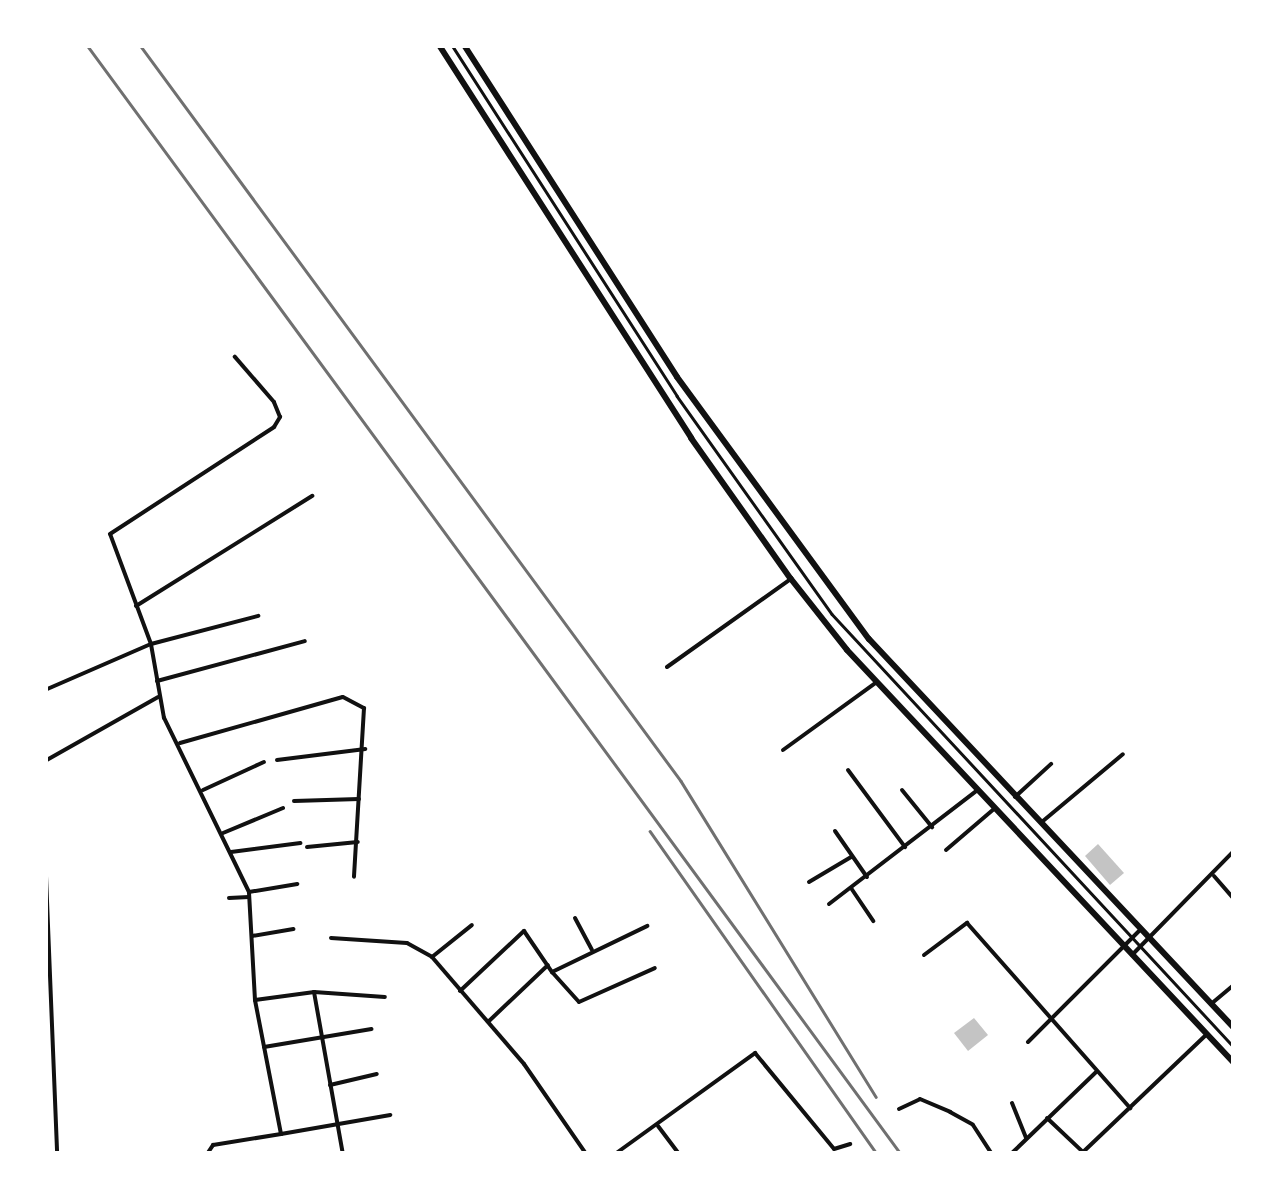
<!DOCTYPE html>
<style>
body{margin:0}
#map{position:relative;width:1279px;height:1199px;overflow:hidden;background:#fff;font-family:"DejaVu Sans",sans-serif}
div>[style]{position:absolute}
.building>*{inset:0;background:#c4c4c4}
.service>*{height:2.5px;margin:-1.25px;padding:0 1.25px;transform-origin:1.25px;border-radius:1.25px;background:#111}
.minor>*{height:4px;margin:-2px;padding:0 2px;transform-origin:2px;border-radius:2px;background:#111}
.primary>*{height:6px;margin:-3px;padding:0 3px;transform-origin:3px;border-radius:3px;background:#111}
.rail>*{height:2.5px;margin:-1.25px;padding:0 1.25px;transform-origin:1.25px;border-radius:1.25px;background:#707070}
span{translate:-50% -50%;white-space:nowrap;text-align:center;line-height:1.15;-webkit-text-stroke:8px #fff;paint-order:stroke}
.frame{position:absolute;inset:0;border:48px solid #fff;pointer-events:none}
</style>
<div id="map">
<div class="building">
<i style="clip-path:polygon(1098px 844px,1124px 873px,1110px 885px,1085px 856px)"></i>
<i style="clip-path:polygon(974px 1018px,988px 1035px,968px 1051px,954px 1033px)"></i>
</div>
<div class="service">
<i style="left:452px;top:45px;width:417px;rotate:57.3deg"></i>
<i style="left:677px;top:396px;width:267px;rotate:54.6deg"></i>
<i style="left:832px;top:614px;width:591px;rotate:47.13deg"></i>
</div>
<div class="minor">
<i style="left:136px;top:606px;width:208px;rotate:-32deg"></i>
<i style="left:667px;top:667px;width:152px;rotate:-35.4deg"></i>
<i style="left:157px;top:681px;width:153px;rotate:-15.1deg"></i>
<i style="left:45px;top:690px;width:116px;rotate:-23.5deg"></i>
<i style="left:151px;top:644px;width:111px;rotate:-14.7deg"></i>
<i style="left:180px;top:743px;width:169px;rotate:-15.8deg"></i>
<i style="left:343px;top:697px;width:24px;rotate:28deg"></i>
<i style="left:364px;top:708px;width:169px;rotate:93.4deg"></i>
<i style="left:783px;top:750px;width:116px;rotate:-35.9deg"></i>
<i style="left:277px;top:760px;width:89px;rotate:-7.1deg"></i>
<i style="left:45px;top:761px;width:130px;rotate:-29.5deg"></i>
<i style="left:848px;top:770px;width:96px;rotate:53.5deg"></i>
<i style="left:203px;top:790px;width:67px;rotate:-24.7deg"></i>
<i style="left:902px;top:790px;width:48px;rotate:51deg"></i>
<i style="left:1015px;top:797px;width:49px;rotate:-42.5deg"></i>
<i style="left:294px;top:801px;width:65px;rotate:-1.8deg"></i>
<i style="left:1043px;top:821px;width:104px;rotate:-39.9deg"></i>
<i style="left:835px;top:831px;width:56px;rotate:55.2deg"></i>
<i style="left:223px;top:833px;width:65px;rotate:-22.6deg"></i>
<i style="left:307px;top:847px;width:51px;rotate:-5.6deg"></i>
<i style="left:946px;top:850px;width:65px;rotate:-40.6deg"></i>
<i style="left:45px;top:851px;width:303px;rotate:87.7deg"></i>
<i style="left:231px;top:852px;width:70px;rotate:-7.4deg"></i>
<i style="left:1214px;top:876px;width:30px;rotate:49deg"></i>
<i style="left:809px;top:882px;width:49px;rotate:-30.8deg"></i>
<i style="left:851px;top:888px;width:40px;rotate:56deg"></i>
<i style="left:249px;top:892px;width:49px;rotate:-9.5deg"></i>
<i style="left:229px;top:898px;width:20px;rotate:-3deg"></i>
<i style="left:829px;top:904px;width:185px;rotate:-37.5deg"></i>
<i style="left:575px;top:918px;width:36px;rotate:62deg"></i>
<i style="left:252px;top:936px;width:42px;rotate:-9.7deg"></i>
<i style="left:331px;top:938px;width:76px;rotate:3.8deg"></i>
<i style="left:407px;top:943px;width:29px;rotate:29deg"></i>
<i style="left:432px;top:957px;width:141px;rotate:49.3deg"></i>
<i style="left:524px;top:1064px;width:109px;rotate:55.4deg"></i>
<i style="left:924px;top:955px;width:54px;rotate:-36.7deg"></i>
<i style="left:967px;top:923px;width:247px;rotate:48.6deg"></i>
<i style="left:1132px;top:955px;width:146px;rotate:-45.6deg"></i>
<i style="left:432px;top:957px;width:51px;rotate:-38.7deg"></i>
<i style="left:552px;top:972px;width:40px;rotate:48deg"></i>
<i style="left:579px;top:1002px;width:83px;rotate:-24.1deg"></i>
<i style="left:460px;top:991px;width:88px;rotate:-43.2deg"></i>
<i style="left:524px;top:931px;width:50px;rotate:55.7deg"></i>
<i style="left:552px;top:972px;width:106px;rotate:-25.8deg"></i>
<i style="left:314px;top:992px;width:165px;rotate:79.9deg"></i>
<i style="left:255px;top:1000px;width:60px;rotate:-7.7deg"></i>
<i style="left:314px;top:992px;width:71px;rotate:4deg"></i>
<i style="left:1211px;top:1004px;width:30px;rotate:-40deg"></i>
<i style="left:489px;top:1021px;width:81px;rotate:-43.5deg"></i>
<i style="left:1028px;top:1042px;width:157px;rotate:-45deg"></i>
<i style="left:264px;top:1047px;width:109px;rotate:-9.5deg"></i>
<i style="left:330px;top:1085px;width:48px;rotate:-13.2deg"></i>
<i style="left:1012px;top:1103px;width:38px;rotate:68deg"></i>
<i style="left:899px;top:1109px;width:23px;rotate:-25deg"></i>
<i style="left:920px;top:1099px;width:33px;rotate:23deg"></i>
<i style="left:950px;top:1112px;width:26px;rotate:29deg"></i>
<i style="left:973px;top:1125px;width:35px;rotate:57deg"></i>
<i style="left:1047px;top:1118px;width:50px;rotate:43.4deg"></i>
<i style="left:658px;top:1126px;width:35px;rotate:53deg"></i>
<i style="left:281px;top:1134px;width:111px;rotate:-9.9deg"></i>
<i style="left:1013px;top:1152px;width:115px;rotate:-43.9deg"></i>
<i style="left:207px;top:1154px;width:11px;rotate:-56deg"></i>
<i style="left:213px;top:1145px;width:69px;rotate:-9.2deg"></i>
<i style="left:281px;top:1134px;width:136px;rotate:-101deg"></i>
<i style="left:255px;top:1000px;width:108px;rotate:-93.2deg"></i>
<i style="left:249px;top:892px;width:194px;rotate:-116deg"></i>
<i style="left:164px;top:718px;width:75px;rotate:-100deg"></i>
<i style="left:151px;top:644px;width:117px;rotate:-110.4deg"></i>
<i style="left:110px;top:534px;width:196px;rotate:-33.1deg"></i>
<i style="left:274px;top:427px;width:12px;rotate:-59deg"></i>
<i style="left:280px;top:417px;width:16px;rotate:-112deg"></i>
<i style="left:274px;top:402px;width:60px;rotate:-130.9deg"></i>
<i style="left:615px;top:1154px;width:173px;rotate:-35.8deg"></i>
<i style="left:755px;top:1053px;width:124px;rotate:50.5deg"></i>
<i style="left:834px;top:1149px;width:17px;rotate:-17deg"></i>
<i style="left:1081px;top:1154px;width:174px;rotate:-43.6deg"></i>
</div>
<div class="primary">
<i style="left:439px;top:45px;width:467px;rotate:57.3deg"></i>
<i style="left:691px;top:438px;width:173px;rotate:54.7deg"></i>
<i style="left:791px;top:579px;width:90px;rotate:51.7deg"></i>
<i style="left:847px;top:650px;width:566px;rotate:46.86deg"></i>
<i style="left:464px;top:45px;width:394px;rotate:57.3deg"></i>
<i style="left:677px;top:377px;width:325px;rotate:53.8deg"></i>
<i style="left:869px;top:639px;width:533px;rotate:46.82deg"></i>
</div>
<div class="rail">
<i style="left:87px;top:45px;width:1376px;rotate:53.72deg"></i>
<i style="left:140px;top:45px;width:913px;rotate:53.68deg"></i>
<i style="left:681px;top:781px;width:371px;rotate:58.3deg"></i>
<i style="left:650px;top:831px;width:395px;rotate:54.9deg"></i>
</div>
<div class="frame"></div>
</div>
